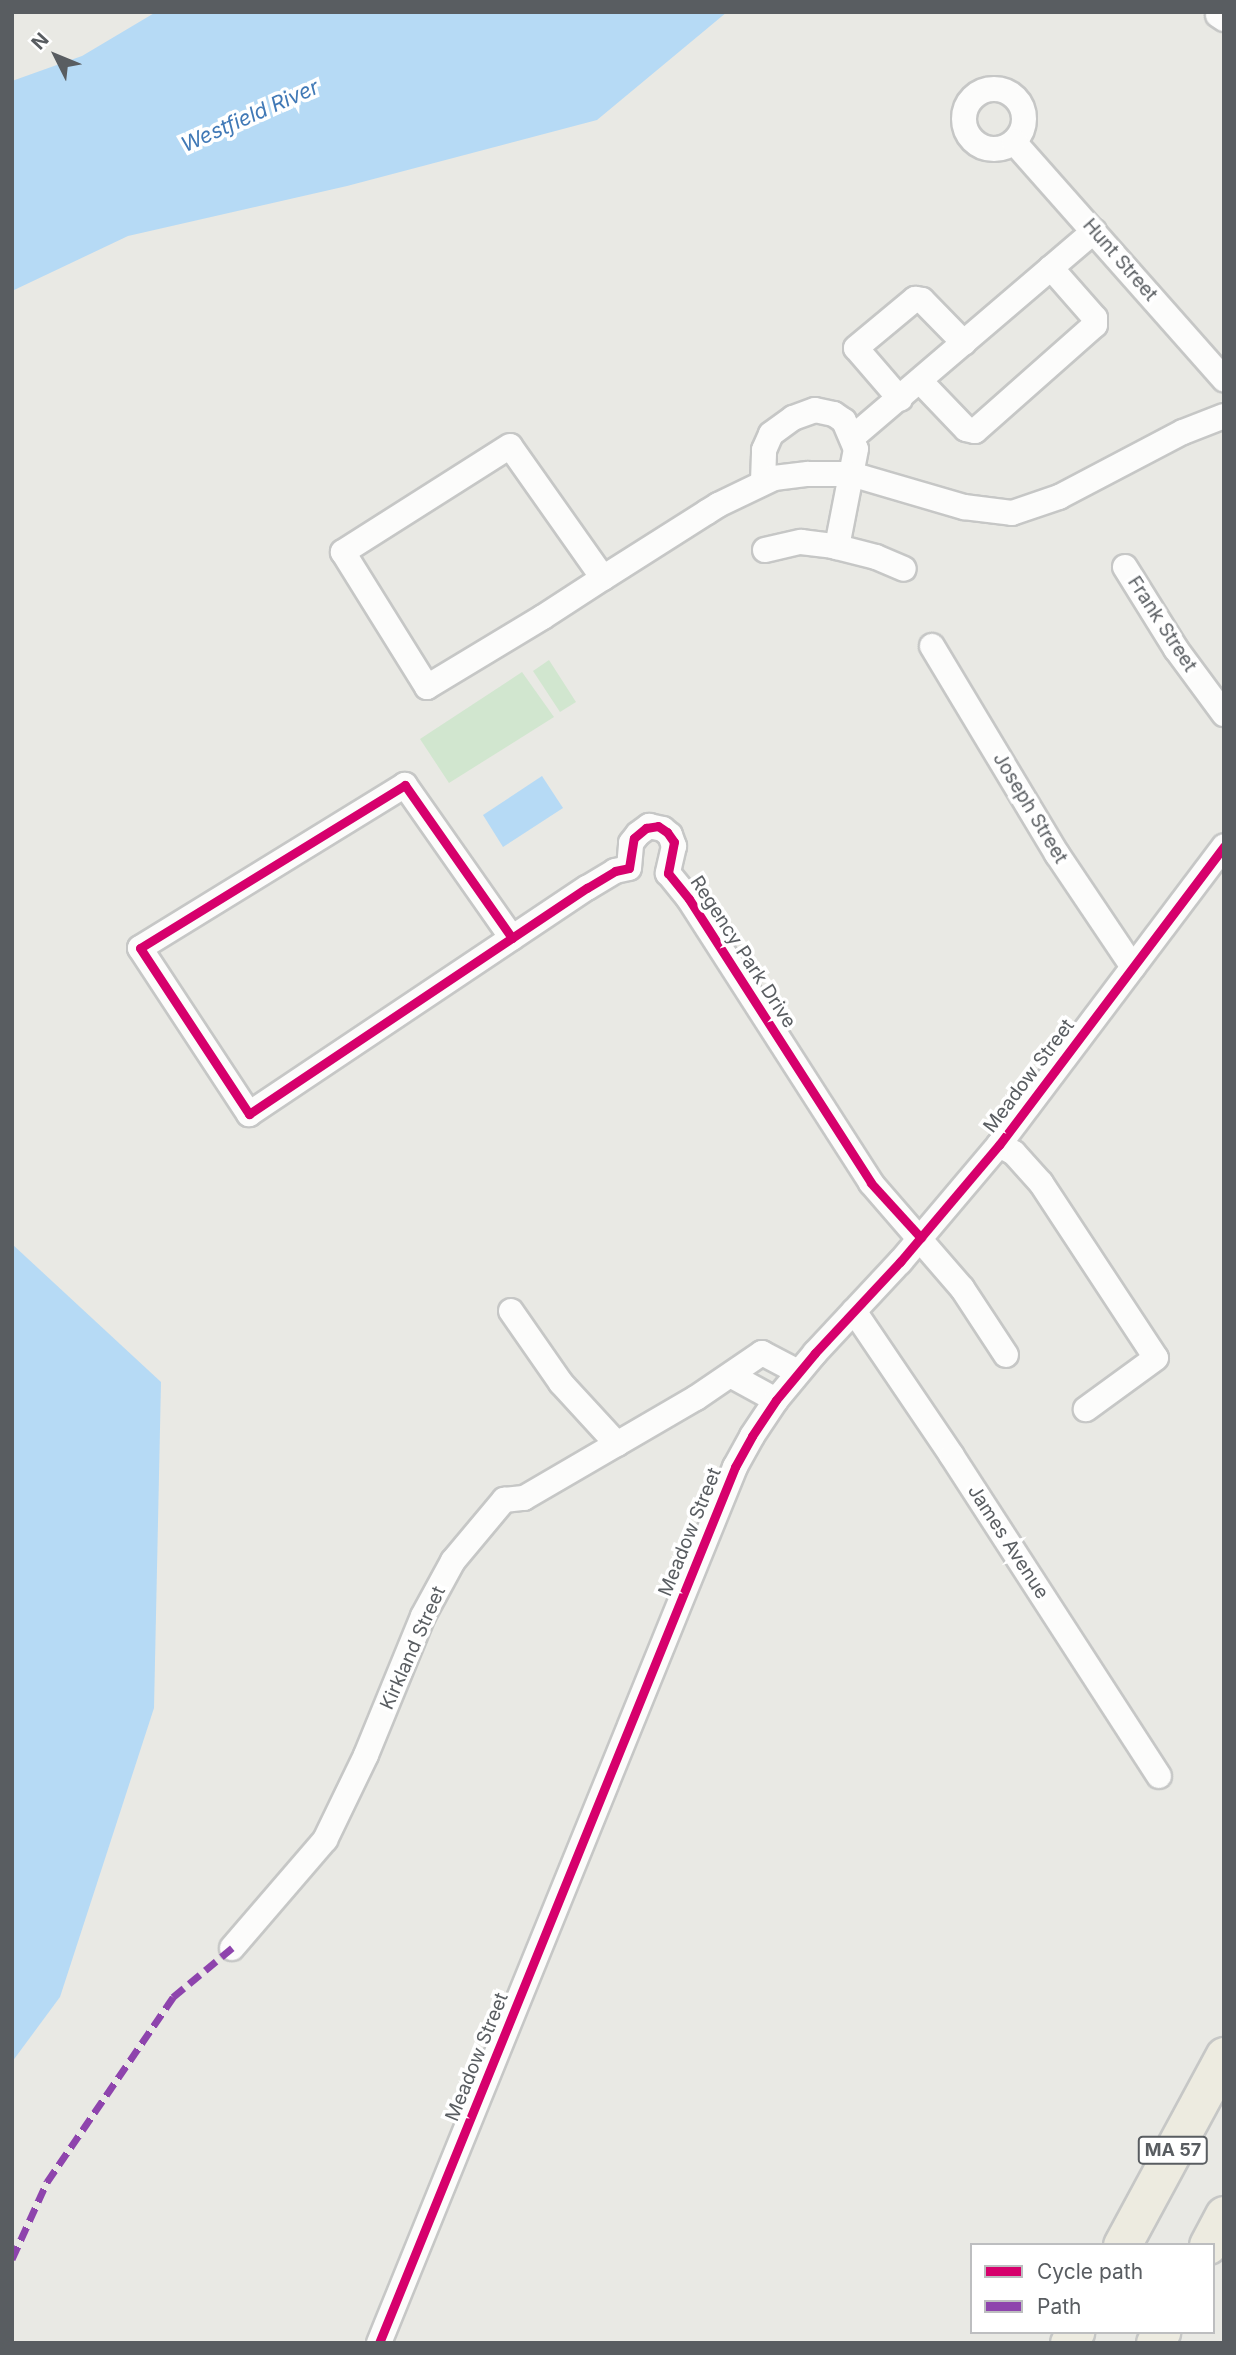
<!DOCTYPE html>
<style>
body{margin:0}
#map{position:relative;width:1236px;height:2355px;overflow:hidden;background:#e9e9e4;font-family:Inter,sans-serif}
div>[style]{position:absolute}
.green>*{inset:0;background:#d1e6cf}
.water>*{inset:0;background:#b6daf5}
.roads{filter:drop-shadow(2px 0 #c6c7c6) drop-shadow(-2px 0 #c6c7c6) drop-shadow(0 2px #c6c7c6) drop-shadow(0 -2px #c6c7c6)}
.minor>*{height:24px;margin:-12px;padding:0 12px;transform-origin:12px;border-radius:12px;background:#fcfcfb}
.minor>.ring{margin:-12px;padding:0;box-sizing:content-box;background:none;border:24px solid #fcfcfb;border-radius:50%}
.highway>*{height:37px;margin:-18.5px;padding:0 18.5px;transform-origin:18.5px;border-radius:18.5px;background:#edebe0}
.quiet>*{height:7px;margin-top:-3.5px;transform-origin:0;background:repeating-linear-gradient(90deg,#8e44ad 0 14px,transparent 0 21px)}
.cycleway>*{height:9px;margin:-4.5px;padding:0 4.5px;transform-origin:4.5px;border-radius:4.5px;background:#d6006c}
span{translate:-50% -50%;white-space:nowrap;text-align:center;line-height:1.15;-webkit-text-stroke:7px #fff;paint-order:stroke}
.shield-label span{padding:2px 5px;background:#fff;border:2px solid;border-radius:5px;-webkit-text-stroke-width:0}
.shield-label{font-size:18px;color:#595d61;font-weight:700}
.street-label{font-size:19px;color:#595d61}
.water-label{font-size:21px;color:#4179b6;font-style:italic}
.frame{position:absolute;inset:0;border:14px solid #595d61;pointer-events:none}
.legend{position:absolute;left:970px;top:2243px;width:245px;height:91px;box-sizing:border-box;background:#fff;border:2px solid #bdbec0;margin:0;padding:9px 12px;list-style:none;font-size:21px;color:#595d61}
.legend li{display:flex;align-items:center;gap:14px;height:35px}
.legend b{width:35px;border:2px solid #bdbec0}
.north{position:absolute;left:21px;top:21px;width:70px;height:70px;-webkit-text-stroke:5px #fff;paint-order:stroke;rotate:313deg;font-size:19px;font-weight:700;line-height:28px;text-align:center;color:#595d61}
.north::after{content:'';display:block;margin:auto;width:24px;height:32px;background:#595d61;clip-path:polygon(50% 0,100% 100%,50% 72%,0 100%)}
</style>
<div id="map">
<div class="green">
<i style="clip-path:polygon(549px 660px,576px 702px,560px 712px,533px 671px)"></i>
<i style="clip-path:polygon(522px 672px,554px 717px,449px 783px,420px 739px)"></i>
</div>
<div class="water">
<i style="clip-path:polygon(156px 12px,727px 12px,597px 120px,347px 186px,128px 236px,12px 291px,12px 81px,82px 56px)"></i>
<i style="clip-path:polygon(542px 776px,563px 808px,503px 847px,483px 815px)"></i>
<i style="clip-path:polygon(12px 1244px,161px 1382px,154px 1708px,60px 1997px,12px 2062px)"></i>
</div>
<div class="roads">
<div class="minor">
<i style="left:1218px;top:15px;width:7px;rotate:34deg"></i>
<i class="ring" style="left:964px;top:89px;width:36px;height:36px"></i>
<i style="left:1014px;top:142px;width:317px;rotate:48.5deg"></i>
<i style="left:920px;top:381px;width:66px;rotate:46.2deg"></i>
<i style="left:966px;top:429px;width:9px;rotate:13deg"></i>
<i style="left:975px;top:431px;width:160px;rotate:-41.5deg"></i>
<i style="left:1095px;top:325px;width:7px;rotate:-90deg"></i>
<i style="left:1095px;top:318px;width:67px;rotate:-131.3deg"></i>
<i style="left:900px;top:399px;width:67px;rotate:-130.8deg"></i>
<i style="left:856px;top:348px;width:77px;rotate:-39.7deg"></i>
<i style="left:915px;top:299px;width:7px;rotate:8deg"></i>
<i style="left:922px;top:300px;width:60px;rotate:45.7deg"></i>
<i style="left:853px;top:437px;width:317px;rotate:-40.5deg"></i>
<i style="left:763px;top:482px;width:32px;rotate:-88deg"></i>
<i style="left:764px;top:450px;width:17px;rotate:-66deg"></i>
<i style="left:771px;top:434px;width:27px;rotate:-36deg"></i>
<i style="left:793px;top:418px;width:23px;rotate:-20deg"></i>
<i style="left:815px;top:410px;width:19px;rotate:12deg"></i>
<i style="left:834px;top:414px;width:12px;rotate:35deg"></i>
<i style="left:844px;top:421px;width:30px;rotate:67deg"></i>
<i style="left:856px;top:449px;width:100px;rotate:101deg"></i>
<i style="left:765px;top:550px;width:37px;rotate:-13deg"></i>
<i style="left:801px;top:542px;width:32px;rotate:7deg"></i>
<i style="left:833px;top:546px;width:44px;rotate:14.3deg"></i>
<i style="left:876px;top:557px;width:30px;rotate:23deg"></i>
<i style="left:1125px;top:567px;width:97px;rotate:58.1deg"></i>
<i style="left:1176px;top:649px;width:81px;rotate:53.6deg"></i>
<i style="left:603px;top:578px;width:161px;rotate:-125.2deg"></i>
<i style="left:510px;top:446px;width:198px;rotate:147.6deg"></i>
<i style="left:343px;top:552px;width:159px;rotate:58.1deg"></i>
<i style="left:427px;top:687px;width:135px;rotate:-31.1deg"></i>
<i style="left:543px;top:617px;width:72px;rotate:-33deg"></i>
<i style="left:603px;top:578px;width:123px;rotate:-32.4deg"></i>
<i style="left:707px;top:512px;width:13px;rotate:-32deg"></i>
<i style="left:718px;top:505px;width:62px;rotate:-25.7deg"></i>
<i style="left:774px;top:478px;width:34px;rotate:-7deg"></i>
<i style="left:808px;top:474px;width:43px"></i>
<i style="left:851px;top:474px;width:118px;rotate:16.3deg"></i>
<i style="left:964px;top:507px;width:48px;rotate:7.1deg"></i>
<i style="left:1012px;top:513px;width:50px;rotate:-18.8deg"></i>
<i style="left:1059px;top:497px;width:140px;rotate:-27.7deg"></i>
<i style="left:1183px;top:432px;width:44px;rotate:-21.3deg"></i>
<i style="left:932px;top:646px;width:243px;rotate:59deg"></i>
<i style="left:1057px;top:854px;width:136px;rotate:56.1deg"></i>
<i style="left:512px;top:938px;width:187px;rotate:-125deg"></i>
<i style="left:405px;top:785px;width:311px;rotate:148.4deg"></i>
<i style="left:140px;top:948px;width:199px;rotate:56.7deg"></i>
<i style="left:249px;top:1114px;width:407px;rotate:-33.8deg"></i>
<i style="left:587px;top:888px;width:33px;rotate:-31deg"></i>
<i style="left:615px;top:871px;width:14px;rotate:-12deg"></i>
<i style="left:629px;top:868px;width:25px;rotate:-85deg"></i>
<i style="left:631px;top:843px;width:11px;rotate:-52deg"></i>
<i style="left:638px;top:834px;width:14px;rotate:-36deg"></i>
<i style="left:649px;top:826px;width:14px;rotate:12deg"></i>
<i style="left:663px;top:829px;width:9px;rotate:41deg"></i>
<i style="left:670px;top:835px;width:12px;rotate:70deg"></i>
<i style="left:674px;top:846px;width:28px;rotate:103deg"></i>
<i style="left:668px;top:873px;width:33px;rotate:51deg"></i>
<i style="left:689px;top:899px;width:337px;rotate:57.3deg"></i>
<i style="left:871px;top:1183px;width:139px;rotate:49.1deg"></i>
<i style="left:962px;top:1288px;width:80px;rotate:56.7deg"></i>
<i style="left:999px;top:1145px;width:17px;rotate:28deg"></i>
<i style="left:1014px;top:1153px;width:40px;rotate:48deg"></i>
<i style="left:1041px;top:1183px;width:209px;rotate:56.7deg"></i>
<i style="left:1156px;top:1358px;width:87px;rotate:143.9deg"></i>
<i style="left:511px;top:1311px;width:88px;rotate:55.2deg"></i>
<i style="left:561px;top:1383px;width:83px;rotate:47.4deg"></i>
<i style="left:854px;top:1311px;width:175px;rotate:55.9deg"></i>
<i style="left:952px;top:1456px;width:381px;rotate:57.1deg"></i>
<i style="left:732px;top:1376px;width:50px;rotate:28.6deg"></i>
<i style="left:232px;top:1948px;width:143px;rotate:-49.3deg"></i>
<i style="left:325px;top:1840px;width:94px;rotate:-64.2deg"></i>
<i style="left:366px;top:1755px;width:150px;rotate:-67.7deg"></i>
<i style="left:423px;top:1616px;width:63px;rotate:-61.4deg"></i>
<i style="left:453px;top:1561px;width:80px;rotate:-50.1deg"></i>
<i style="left:504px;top:1500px;width:20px;rotate:-6deg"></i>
<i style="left:524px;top:1498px;width:199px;rotate:-30.2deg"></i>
<i style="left:696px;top:1398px;width:80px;rotate:-34.3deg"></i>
<i style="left:762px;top:1353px;width:41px;rotate:27.8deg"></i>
<i style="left:379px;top:2343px;width:946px;rotate:-67.88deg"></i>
<i style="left:735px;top:1467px;width:35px;rotate:-61deg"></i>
<i style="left:752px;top:1436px;width:43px;rotate:-56.3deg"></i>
<i style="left:776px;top:1400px;width:61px;rotate:-50.3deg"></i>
<i style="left:815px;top:1353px;width:125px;rotate:-47deg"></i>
<i style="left:900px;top:1262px;width:153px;rotate:-49.8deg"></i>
<i style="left:999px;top:1145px;width:374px;rotate:-53deg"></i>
</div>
<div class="highway">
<i style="left:1122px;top:2245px;width:215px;rotate:-61.6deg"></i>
<i style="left:1208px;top:2245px;width:34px;rotate:-62deg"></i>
<i style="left:1069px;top:2343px;width:13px;rotate:-61deg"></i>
<i style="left:1155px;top:2343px;width:13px;rotate:-61deg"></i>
</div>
</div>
<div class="quiet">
<i style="left:12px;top:2259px;width:85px;rotate:-65.6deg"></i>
<i style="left:47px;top:2182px;width:224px;rotate:-55.7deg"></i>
<i style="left:173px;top:1997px;width:77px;rotate:-39.7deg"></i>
</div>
<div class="cycleway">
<i style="left:512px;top:938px;width:187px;rotate:-125deg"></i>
<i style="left:405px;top:785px;width:311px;rotate:148.4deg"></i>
<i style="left:140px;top:948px;width:199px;rotate:56.7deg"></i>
<i style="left:249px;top:1114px;width:407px;rotate:-33.8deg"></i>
<i style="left:587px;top:888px;width:33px;rotate:-31deg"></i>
<i style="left:615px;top:871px;width:14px;rotate:-12deg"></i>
<i style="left:629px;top:868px;width:30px;rotate:-81deg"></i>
<i style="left:634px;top:838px;width:16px;rotate:-40deg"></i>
<i style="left:646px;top:828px;width:12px;rotate:-9deg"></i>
<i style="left:658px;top:826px;width:11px;rotate:34deg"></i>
<i style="left:667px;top:832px;width:12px;rotate:55deg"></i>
<i style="left:674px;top:842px;width:32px;rotate:101deg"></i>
<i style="left:668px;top:873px;width:33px;rotate:51deg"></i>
<i style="left:689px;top:899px;width:337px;rotate:57.3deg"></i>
<i style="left:871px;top:1183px;width:74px;rotate:47.7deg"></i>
<i style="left:379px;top:2343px;width:946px;rotate:-67.88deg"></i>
<i style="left:735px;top:1467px;width:35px;rotate:-61deg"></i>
<i style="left:752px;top:1436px;width:43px;rotate:-56.3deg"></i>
<i style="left:776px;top:1400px;width:61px;rotate:-50.3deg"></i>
<i style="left:815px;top:1353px;width:125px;rotate:-47deg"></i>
<i style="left:900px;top:1262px;width:153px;rotate:-49.8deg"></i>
<i style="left:999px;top:1145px;width:374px;rotate:-53deg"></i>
</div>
<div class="shield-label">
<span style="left:1173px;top:2150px">MA 57</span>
</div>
<div class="street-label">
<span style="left:1120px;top:260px;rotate:49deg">Hunt Street</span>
<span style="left:1162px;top:624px;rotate:57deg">Frank Street</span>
<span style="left:1030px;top:808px;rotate:59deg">Joseph Street</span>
<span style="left:743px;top:952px;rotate:57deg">Regency Park Drive</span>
<span style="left:1029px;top:1076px;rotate:-53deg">Meadow Street</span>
<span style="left:690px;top:1532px;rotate:-68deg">Meadow Street</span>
<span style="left:1008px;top:1542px;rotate:57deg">James Avenue</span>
<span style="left:413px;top:1648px;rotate:-66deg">Kirkland Street</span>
<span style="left:477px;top:2057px;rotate:-68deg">Meadow Street</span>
</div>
<div class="water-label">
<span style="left:250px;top:116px;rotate:-24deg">Westfield River</span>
</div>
<div class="frame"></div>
<ul class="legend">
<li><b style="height:9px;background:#d6006c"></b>Cycle path</li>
<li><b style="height:9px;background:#8e44ad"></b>Path</li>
</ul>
<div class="north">N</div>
</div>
